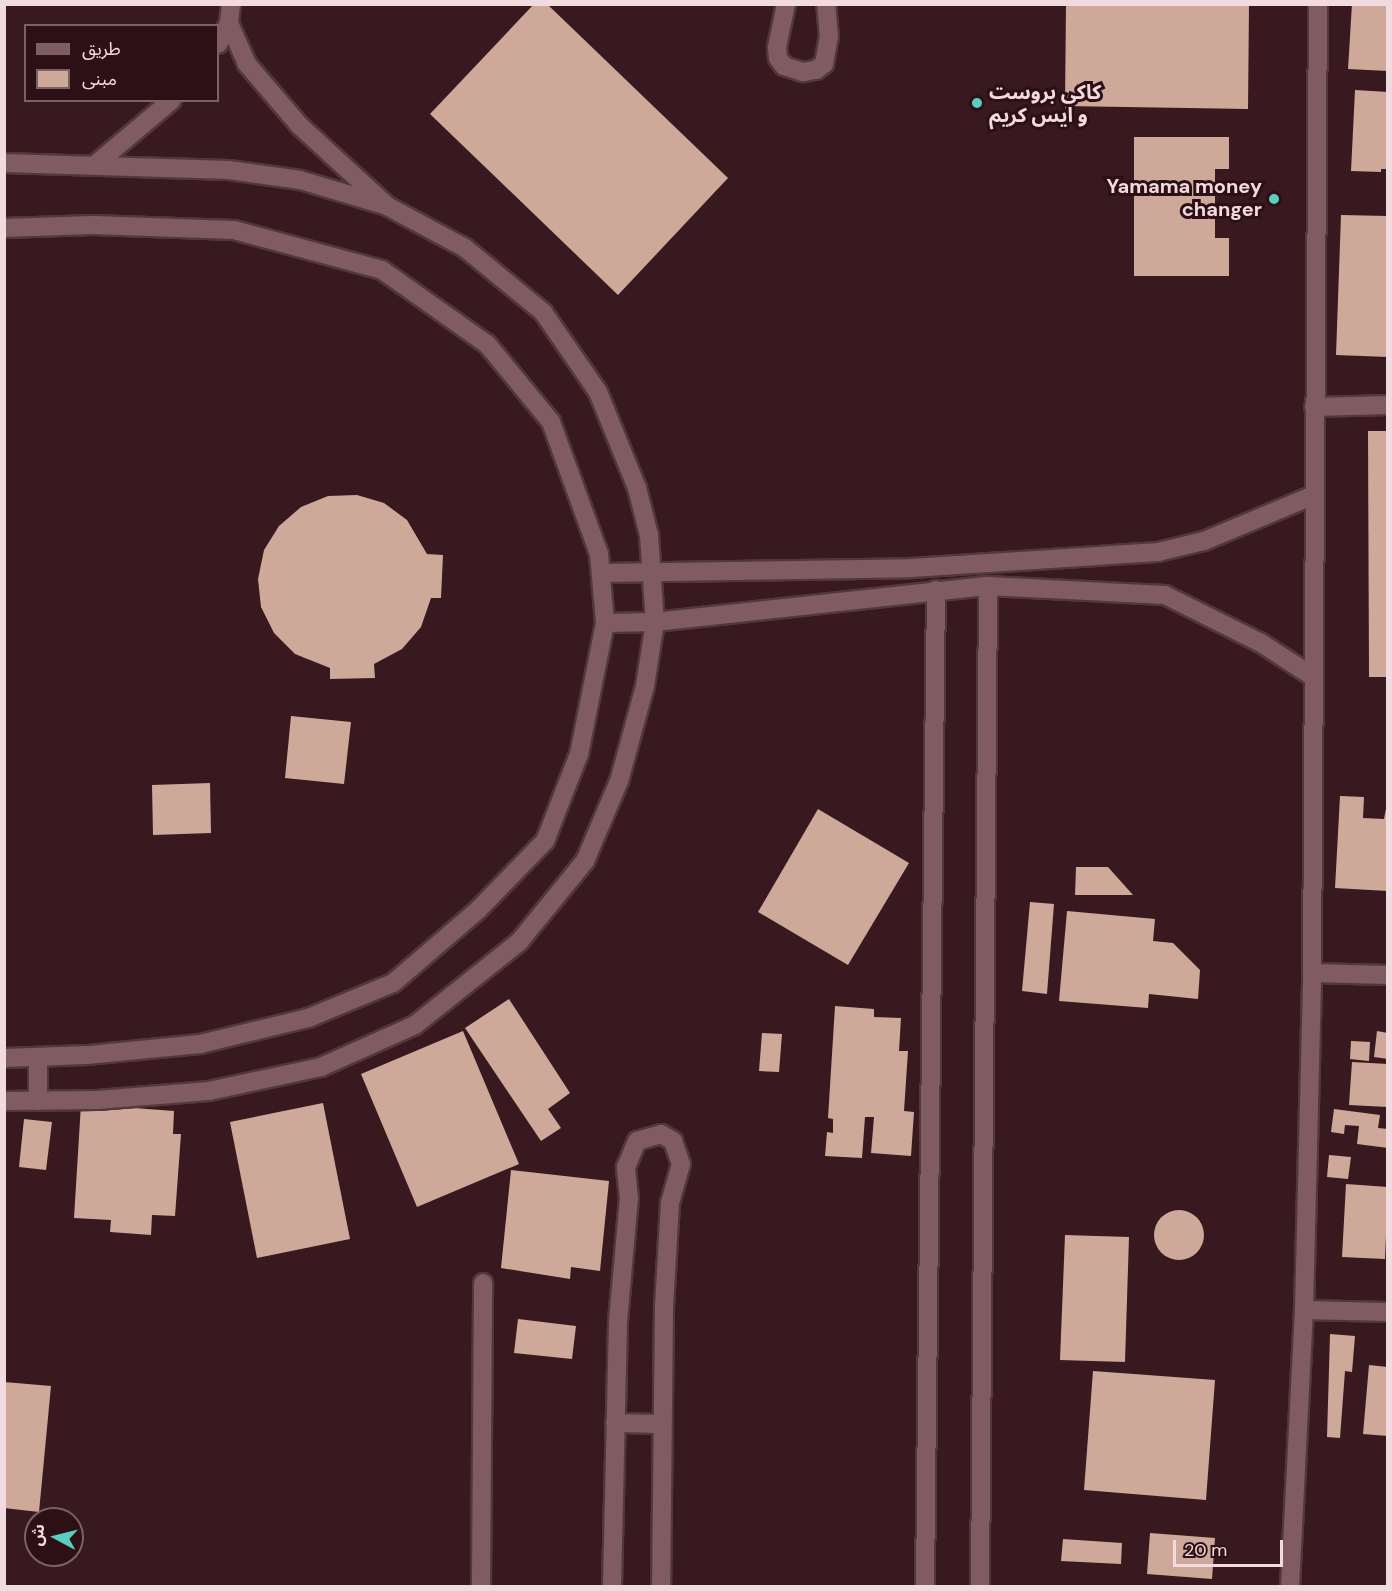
<!DOCTYPE html>
<meta charset="utf-8">
<style>
body{margin:0}
#map{position:relative;width:1392px;height:1591px;overflow:hidden;background:#38191f;font-family:"DM Sans","Noto Sans Arabic",sans-serif}
div>[style]{position:absolute}
.building>*{inset:0;background:#cea99a}
.round{border-radius:50%}
.roads{filter:drop-shadow(2px 0 #50383c) drop-shadow(-2px 0 #50383c) drop-shadow(0 2px #50383c) drop-shadow(0 -2px #50383c)}
.street>*{height:18px;margin:-9px;padding:0 9px;transform-origin:9px;border-radius:9px;background:#805c61}
.dots>*{width:16px;height:16px;translate:-50% -50%;box-sizing:border-box;border:3px solid #2d1016;border-radius:50%}
span{translate:-50% -50%;white-space:nowrap;text-align:center;line-height:1.15;-webkit-text-stroke:6px #2d1016;paint-order:stroke}
.poi-label{font-size:20px;color:#f1dbde;font-weight:700}
.left{translate:0 -50%;text-align:left}
.right{translate:-100% -50%;text-align:right}
.frame{position:absolute;inset:0;border:6px solid #f1dbde;pointer-events:none}
.legend{position:absolute;left:24px;top:24px;width:195px;height:78px;box-sizing:border-box;background:#2d1016;border:2px solid #7b6166;margin:0;padding:8px 10px;list-style:none;font-size:18px;color:#f1dbde}
.legend li{display:flex;align-items:center;gap:12px;height:30px}
.legend b{width:30px;border:2px solid #7b6166}
.north{position:absolute;left:24px;top:1507px;width:60px;height:60px;box-sizing:border-box;background:#2d1016;border:2px solid #7b6166;border-radius:50%;rotate:277deg;font-size:16px;font-weight:700;line-height:24px;text-align:center;color:#f1dbde}
.north::after{content:'';display:block;margin:auto;width:21px;height:27px;background:#59cebf;clip-path:polygon(50% 0,100% 100%,50% 72%,0 100%)}
.scale{position:absolute;left:1173px;top:1540px;width:110px;height:27px;box-sizing:border-box;border:3px solid #f1dbde;border-top:0;padding-left:8px;font-size:18px;line-height:21px;white-space:nowrap;color:#f1dbde;-webkit-text-stroke:4px #2d1016;paint-order:stroke}
</style>
<div id="map">
<div class="building">
<i style="clip-path:polygon(534px 4px,547px 4px,728px 178px,618px 295px,430px 114px)"></i>
<i style="clip-path:polygon(1066px 4px,1249px 4px,1248px 109px,1065px 106px)"></i>
<i style="clip-path:polygon(1352px 4px,1388px 4px,1388px 71px,1348px 69px)"></i>
<i style="clip-path:polygon(1355px 90px,1388px 92px,1388px 169px,1381px 169px,1381px 172px,1351px 171px)"></i>
<i style="clip-path:polygon(1134px 137px,1229px 137px,1229px 169px,1215px 169px,1215px 238px,1229px 238px,1229px 276px,1134px 276px)"></i>
<i style="clip-path:polygon(1341px 215px,1388px 216px,1388px 357px,1336px 355px)"></i>
<i style="clip-path:polygon(1368px 431px,1388px 431px,1388px 677px,1369px 677px)"></i>
<i style="clip-path:polygon(357px 495px,384px 503px,407px 520px,427px 554px,443px 555px,441px 598px,431px 598px,421px 627px,402px 649px,374px 664px,375px 678px,330px 679px,330px 668px,295px 654px,274px 633px,261px 607px,258px 579px,264px 550px,279px 526px,301px 507px,328px 496px)"></i>
<i style="clip-path:polygon(291px 716px,351px 722px,344px 784px,285px 778px)"></i>
<i style="clip-path:polygon(210px 783px,211px 833px,153px 835px,152px 785px)"></i>
<i style="clip-path:polygon(1340px 796px,1364px 797px,1363px 818px,1384px 819px,1388px 798px,1388px 891px,1335px 888px)"></i>
<i style="clip-path:polygon(818px 809px,909px 863px,848px 965px,758px 912px)"></i>
<i style="clip-path:polygon(1076px 867px,1108px 867px,1133px 895px,1075px 895px)"></i>
<i style="clip-path:polygon(1030px 902px,1054px 904px,1047px 994px,1022px 991px)"></i>
<i style="clip-path:polygon(1067px 911px,1155px 919px,1153px 941px,1173px 943px,1200px 970px,1198px 999px,1149px 994px,1148px 1008px,1059px 1001px)"></i>
<i style="clip-path:polygon(509px 999px,570px 1093px,548px 1109px,561px 1128px,541px 1141px,465px 1028px)"></i>
<i style="clip-path:polygon(835px 1006px,874px 1009px,874px 1017px,901px 1018px,899px 1051px,908px 1051px,904px 1111px,914px 1112px,911px 1156px,871px 1153px,874px 1117px,865px 1117px,862px 1158px,825px 1156px,827px 1132px,833px 1133px,833px 1119px,828px 1118px)"></i>
<i style="clip-path:polygon(463px 1031px,519px 1164px,417px 1207px,361px 1074px)"></i>
<i style="clip-path:polygon(1377px 1031px,1388px 1033px,1388px 1059px,1374px 1057px)"></i>
<i style="clip-path:polygon(762px 1033px,782px 1034px,779px 1072px,759px 1071px)"></i>
<i style="clip-path:polygon(1351px 1041px,1370px 1042px,1369px 1061px,1350px 1059px)"></i>
<i style="clip-path:polygon(1352px 1062px,1388px 1064px,1388px 1107px,1349px 1105px)"></i>
<i style="clip-path:polygon(323px 1103px,350px 1239px,257px 1258px,230px 1122px)"></i>
<i style="clip-path:polygon(81px 1104px,174px 1111px,173px 1134px,181px 1134px,175px 1216px,152px 1215px,151px 1235px,110px 1232px,111px 1220px,74px 1218px)"></i>
<i style="clip-path:polygon(1334px 1109px,1380px 1115px,1378px 1128px,1388px 1129px,1388px 1148px,1357px 1144px,1359px 1126px,1345px 1125px,1344px 1134px,1331px 1132px)"></i>
<i style="clip-path:polygon(24px 1119px,52px 1122px,46px 1170px,19px 1167px)"></i>
<i style="clip-path:polygon(1329px 1155px,1351px 1157px,1348px 1179px,1327px 1177px)"></i>
<i style="clip-path:polygon(511px 1170px,609px 1181px,600px 1271px,571px 1267px,570px 1279px,501px 1268px)"></i>
<i style="clip-path:polygon(1346px 1184px,1388px 1187px,1385px 1259px,1342px 1257px)"></i>
<i class="round" style="left:1154px;top:1210px;width:50px;height:50px"></i>
<i style="clip-path:polygon(1065px 1235px,1129px 1237px,1125px 1362px,1060px 1360px)"></i>
<i style="clip-path:polygon(518px 1319px,576px 1326px,572px 1359px,514px 1353px)"></i>
<i style="clip-path:polygon(1330px 1334px,1355px 1336px,1352px 1372px,1345px 1371px,1340px 1438px,1327px 1437px)"></i>
<i style="clip-path:polygon(1369px 1365px,1388px 1367px,1388px 1436px,1363px 1434px)"></i>
<i style="clip-path:polygon(1093px 1371px,1215px 1380px,1206px 1500px,1084px 1490px)"></i>
<i style="clip-path:polygon(4px 1382px,51px 1386px,39px 1512px,4px 1508px)"></i>
<i style="clip-path:polygon(1150px 1533px,1215px 1538px,1212px 1579px,1147px 1574px)"></i>
<i style="clip-path:polygon(1063px 1539px,1122px 1543px,1121px 1564px,1061px 1561px)"></i>
</div>
<div class="roads">
<div class="street">
<i style="left:786px;top:4px;width:44px;rotate:101.8deg"></i>
<i style="left:777px;top:47px;width:11px;rotate:85deg"></i>
<i style="left:778px;top:58px;width:10px;rotate:53deg"></i>
<i style="left:784px;top:66px;width:20px;rotate:18deg"></i>
<i style="left:803px;top:72px;width:13px;rotate:-9deg"></i>
<i style="left:816px;top:70px;width:10px;rotate:-37deg"></i>
<i style="left:824px;top:64px;width:27px;rotate:-80deg"></i>
<i style="left:829px;top:37px;width:33px;rotate:-95deg"></i>
<i style="left:229px;top:23px;width:45px;rotate:66.3deg"></i>
<i style="left:247px;top:64px;width:82px;rotate:49.5deg"></i>
<i style="left:300px;top:126px;width:114px;rotate:42.5deg"></i>
<i style="left:218px;top:44px;width:24px;rotate:-62deg"></i>
<i style="left:229px;top:23px;width:19px;rotate:-84deg"></i>
<i style="left:4px;top:163px;width:225px;rotate:1.8deg"></i>
<i style="left:229px;top:170px;width:72px;rotate:8deg"></i>
<i style="left:300px;top:180px;width:91px;rotate:16.6deg"></i>
<i style="left:387px;top:206px;width:89px;rotate:28.3deg"></i>
<i style="left:465px;top:248px;width:101px;rotate:39.4deg"></i>
<i style="left:543px;top:312px;width:97px;rotate:55.5deg"></i>
<i style="left:598px;top:392px;width:104px;rotate:67.9deg"></i>
<i style="left:637px;top:488px;width:49px;rotate:75.7deg"></i>
<i style="left:649px;top:535px;width:87px;rotate:86.1deg"></i>
<i style="left:655px;top:622px;width:65px;rotate:98.9deg"></i>
<i style="left:645px;top:686px;width:98px;rotate:105.3deg"></i>
<i style="left:619px;top:781px;width:87px;rotate:113deg"></i>
<i style="left:585px;top:861px;width:104px;rotate:129.2deg"></i>
<i style="left:519px;top:942px;width:133px;rotate:141.4deg"></i>
<i style="left:415px;top:1025px;width:103px;rotate:155.9deg"></i>
<i style="left:321px;top:1067px;width:115px;rotate:167.9deg"></i>
<i style="left:209px;top:1091px;width:112px;rotate:175.4deg"></i>
<i style="left:97px;top:1100px;width:93px;rotate:179.4deg"></i>
<i style="left:96px;top:164px;width:99px;rotate:-40.1deg"></i>
<i style="left:4px;top:228px;width:89px;rotate:-1.9deg"></i>
<i style="left:93px;top:225px;width:141px;rotate:2deg"></i>
<i style="left:234px;top:230px;width:153px;rotate:15.1deg"></i>
<i style="left:382px;top:270px;width:128px;rotate:35.2deg"></i>
<i style="left:487px;top:344px;width:101px;rotate:50.6deg"></i>
<i style="left:551px;top:422px;width:140px;rotate:70deg"></i>
<i style="left:599px;top:554px;width:69px;rotate:85deg"></i>
<i style="left:605px;top:623px;width:134px;rotate:101.2deg"></i>
<i style="left:579px;top:754px;width:93px;rotate:111.3deg"></i>
<i style="left:545px;top:841px;width:96px;rotate:134.2deg"></i>
<i style="left:478px;top:910px;width:112px;rotate:139.3deg"></i>
<i style="left:393px;top:983px;width:92px;rotate:157.6deg"></i>
<i style="left:308px;top:1018px;width:111px;rotate:166.5deg"></i>
<i style="left:200px;top:1044px;width:114px;rotate:174.4deg"></i>
<i style="left:87px;top:1055px;width:83px;rotate:177.9deg"></i>
<i style="left:1314px;top:407px;width:74px;rotate:-1.5deg"></i>
<i style="left:603px;top:573px;width:308px;rotate:-0.9deg"></i>
<i style="left:911px;top:568px;width:248px;rotate:-3.7deg"></i>
<i style="left:1158px;top:552px;width:47px;rotate:-13.4deg"></i>
<i style="left:1204px;top:541px;width:119px;rotate:-22.7deg"></i>
<i style="left:605px;top:623px;width:50px;rotate:-1.1deg"></i>
<i style="left:655px;top:622px;width:335px;rotate:-6.2deg"></i>
<i style="left:988px;top:586px;width:177px;rotate:2.9deg"></i>
<i style="left:1165px;top:595px;width:107px;rotate:26.6deg"></i>
<i style="left:1261px;top:643px;width:61px;rotate:32.9deg"></i>
<i style="left:1312px;top:973px;width:76px;rotate:1.5deg"></i>
<i style="left:38px;top:1057px;width:44px;rotate:90deg"></i>
<i style="left:1304px;top:1310px;width:84px;rotate:1.4deg"></i>
<i style="left:615px;top:1423px;width:47px;rotate:1.2deg"></i>
<i style="left:481px;top:1586px;width:303px;rotate:-89.6deg"></i>
<i style="left:612px;top:1586px;width:265px;rotate:-88.7deg"></i>
<i style="left:618px;top:1321px;width:123px;rotate:-84.9deg"></i>
<i style="left:629px;top:1198px;width:31px;rotate:-96deg"></i>
<i style="left:626px;top:1167px;width:28px;rotate:-67deg"></i>
<i style="left:637px;top:1141px;width:25px;rotate:-16deg"></i>
<i style="left:661px;top:1134px;width:14px;rotate:30deg"></i>
<i style="left:673px;top:1141px;width:24px;rotate:71deg"></i>
<i style="left:681px;top:1164px;width:41px;rotate:105.8deg"></i>
<i style="left:670px;top:1203px;width:104px;rotate:93.3deg"></i>
<i style="left:664px;top:1307px;width:279px;rotate:90.6deg"></i>
<i style="left:925px;top:1586px;width:996px;rotate:-89.37deg"></i>
<i style="left:980px;top:1586px;width:1000px;rotate:-89.54deg"></i>
<i style="left:1290px;top:1586px;width:276px;rotate:-87.1deg"></i>
<i style="left:1304px;top:1310px;width:337px;rotate:-88.6deg"></i>
<i style="left:1312px;top:973px;width:969px;rotate:-89.65deg"></i>
</div>
</div>
<div class="dots">
<i style="left:977px;top:103px;background:#59cebf"></i>
<i style="left:1274px;top:199px;background:#59cebf"></i>
</div>
<div class="poi-label">
<span class="left" style="left:989px;top:104px">كاكي بروست<br>و ايس كريم</span>
<span class="right" style="left:1262px;top:198px">Yamama money<br>changer</span>
</div>
<div class="frame"></div>
<ul class="legend">
<li><b style="height:8px;background:#805c61"></b>طريق</li>
<li><b style="height:16px;background:#cea99a"></b>مبنى</li>
</ul>
<div class="north">ش</div>
<div class="scale">20 m</div>
</div>
